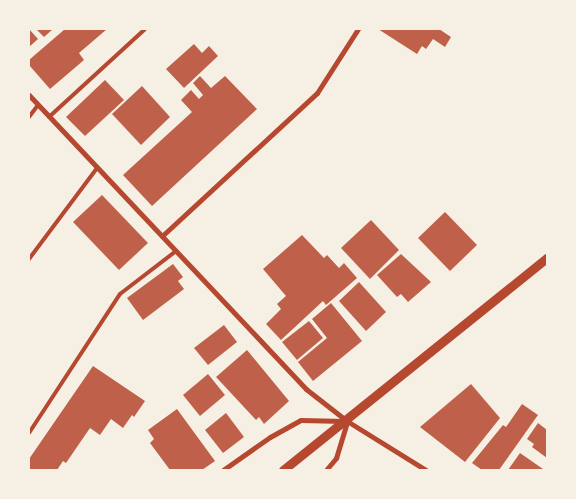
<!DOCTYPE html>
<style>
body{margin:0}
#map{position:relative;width:576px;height:499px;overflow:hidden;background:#f6efe4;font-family:"Source Sans 3",sans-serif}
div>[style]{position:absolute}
.building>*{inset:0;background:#bf614a}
.service>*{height:4px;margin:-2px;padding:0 2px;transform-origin:2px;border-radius:2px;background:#b5482f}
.minor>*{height:5px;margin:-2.5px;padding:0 2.5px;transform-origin:2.5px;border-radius:2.5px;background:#b5482f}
.tertiary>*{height:9px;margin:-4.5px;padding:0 4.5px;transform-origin:4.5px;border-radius:4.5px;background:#b5482f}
span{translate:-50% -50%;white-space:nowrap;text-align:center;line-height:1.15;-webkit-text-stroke:5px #f6efe4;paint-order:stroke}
.frame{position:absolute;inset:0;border:30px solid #f6efe4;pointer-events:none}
</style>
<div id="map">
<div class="building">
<i style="clip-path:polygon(29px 29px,38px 39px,29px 47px)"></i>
<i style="clip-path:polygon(36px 29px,53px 29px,44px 37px)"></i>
<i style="clip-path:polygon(65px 29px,107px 29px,79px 53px,84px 60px,50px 89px,29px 65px,29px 60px)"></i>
<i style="clip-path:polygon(378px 29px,439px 29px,451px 37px,445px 47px,433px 39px,426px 49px,422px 46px,417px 54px)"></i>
<i style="clip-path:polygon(194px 44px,202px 53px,209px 46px,218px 56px,184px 88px,166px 69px)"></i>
<i style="clip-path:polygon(200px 76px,211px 88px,225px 76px,257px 109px,152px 206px,123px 175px,192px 112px,181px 100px,191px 90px,199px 99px,203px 95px,193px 83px)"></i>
<i style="clip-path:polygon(105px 80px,124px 100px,85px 136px,66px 117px)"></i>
<i style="clip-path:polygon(142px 86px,170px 117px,141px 145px,112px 114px)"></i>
<i style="clip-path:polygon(102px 195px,148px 243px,119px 270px,73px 222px)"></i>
<i style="clip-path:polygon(445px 212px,477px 245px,450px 271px,418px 238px)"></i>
<i style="clip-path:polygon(371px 220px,399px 250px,370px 279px,341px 248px)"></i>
<i style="clip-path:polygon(302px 235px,324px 258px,327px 255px,339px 268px,344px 263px,357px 278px,326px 305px,323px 301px,281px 340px,266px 324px,281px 309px,277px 304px,286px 296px,263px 269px)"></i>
<i style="clip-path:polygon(401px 254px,431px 282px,408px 302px,401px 294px,397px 297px,377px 275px)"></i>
<i style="clip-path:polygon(173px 264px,183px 277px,178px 281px,184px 289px,143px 320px,127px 298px)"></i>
<i style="clip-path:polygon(359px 282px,386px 312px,366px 331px,339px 301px)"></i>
<i style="clip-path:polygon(331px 303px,362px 341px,313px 381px,298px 362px,327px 338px,312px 319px)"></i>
<i style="clip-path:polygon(309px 321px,323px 338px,297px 360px,282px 342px)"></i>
<i style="clip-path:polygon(224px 325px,237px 342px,208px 365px,194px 348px)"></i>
<i style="clip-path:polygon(247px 350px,289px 401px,264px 424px,259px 417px,256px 420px,216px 377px)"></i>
<i style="clip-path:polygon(93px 366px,145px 401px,134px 417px,132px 415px,123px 428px,111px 419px,100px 435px,90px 428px,66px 463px,63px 461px,57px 470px,29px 470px,29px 459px)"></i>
<i style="clip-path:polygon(208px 374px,225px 395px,200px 416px,183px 395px)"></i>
<i style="clip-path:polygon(471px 384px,500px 418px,465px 462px,420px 427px)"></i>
<i style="clip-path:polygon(522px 404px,538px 415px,499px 470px,482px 470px,472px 463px,503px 425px,506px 427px)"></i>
<i style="clip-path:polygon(177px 409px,215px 461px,202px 470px,170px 470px,150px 443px,154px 439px,148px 430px)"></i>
<i style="clip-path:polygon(226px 413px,244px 437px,223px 453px,205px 430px)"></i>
<i style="clip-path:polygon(538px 423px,547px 430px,547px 458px,532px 447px,534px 444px,527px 439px)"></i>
<i style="clip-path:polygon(520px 453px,543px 469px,542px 470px,508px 470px)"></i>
</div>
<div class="service">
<i style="left:29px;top:117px;width:15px;rotate:-53deg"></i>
<i style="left:49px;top:117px;width:130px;rotate:-42.5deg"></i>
<i style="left:29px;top:259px;width:114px;rotate:-53.2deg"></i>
<i style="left:29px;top:433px;width:166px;rotate:-56.8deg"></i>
<i style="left:120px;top:294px;width:71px;rotate:-37.5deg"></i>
</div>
<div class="minor">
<i style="left:29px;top:95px;width:404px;rotate:46.7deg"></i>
<i style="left:306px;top:389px;width:52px;rotate:38deg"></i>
<i style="left:347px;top:421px;width:93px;rotate:31.8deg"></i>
<i style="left:162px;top:236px;width:211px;rotate:-42.7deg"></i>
<i style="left:317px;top:93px;width:76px;rotate:-57.4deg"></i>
<i style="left:223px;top:470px;width:57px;rotate:-35.1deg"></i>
<i style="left:270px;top:437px;width:35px;rotate:-29deg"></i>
<i style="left:301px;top:420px;width:43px;rotate:1.3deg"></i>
<i style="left:326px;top:470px;width:16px;rotate:-50deg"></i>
<i style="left:336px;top:458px;width:39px;rotate:-73deg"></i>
</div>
<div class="tertiary">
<i style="left:283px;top:470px;width:339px;rotate:-38.8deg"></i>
</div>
<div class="frame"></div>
</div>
